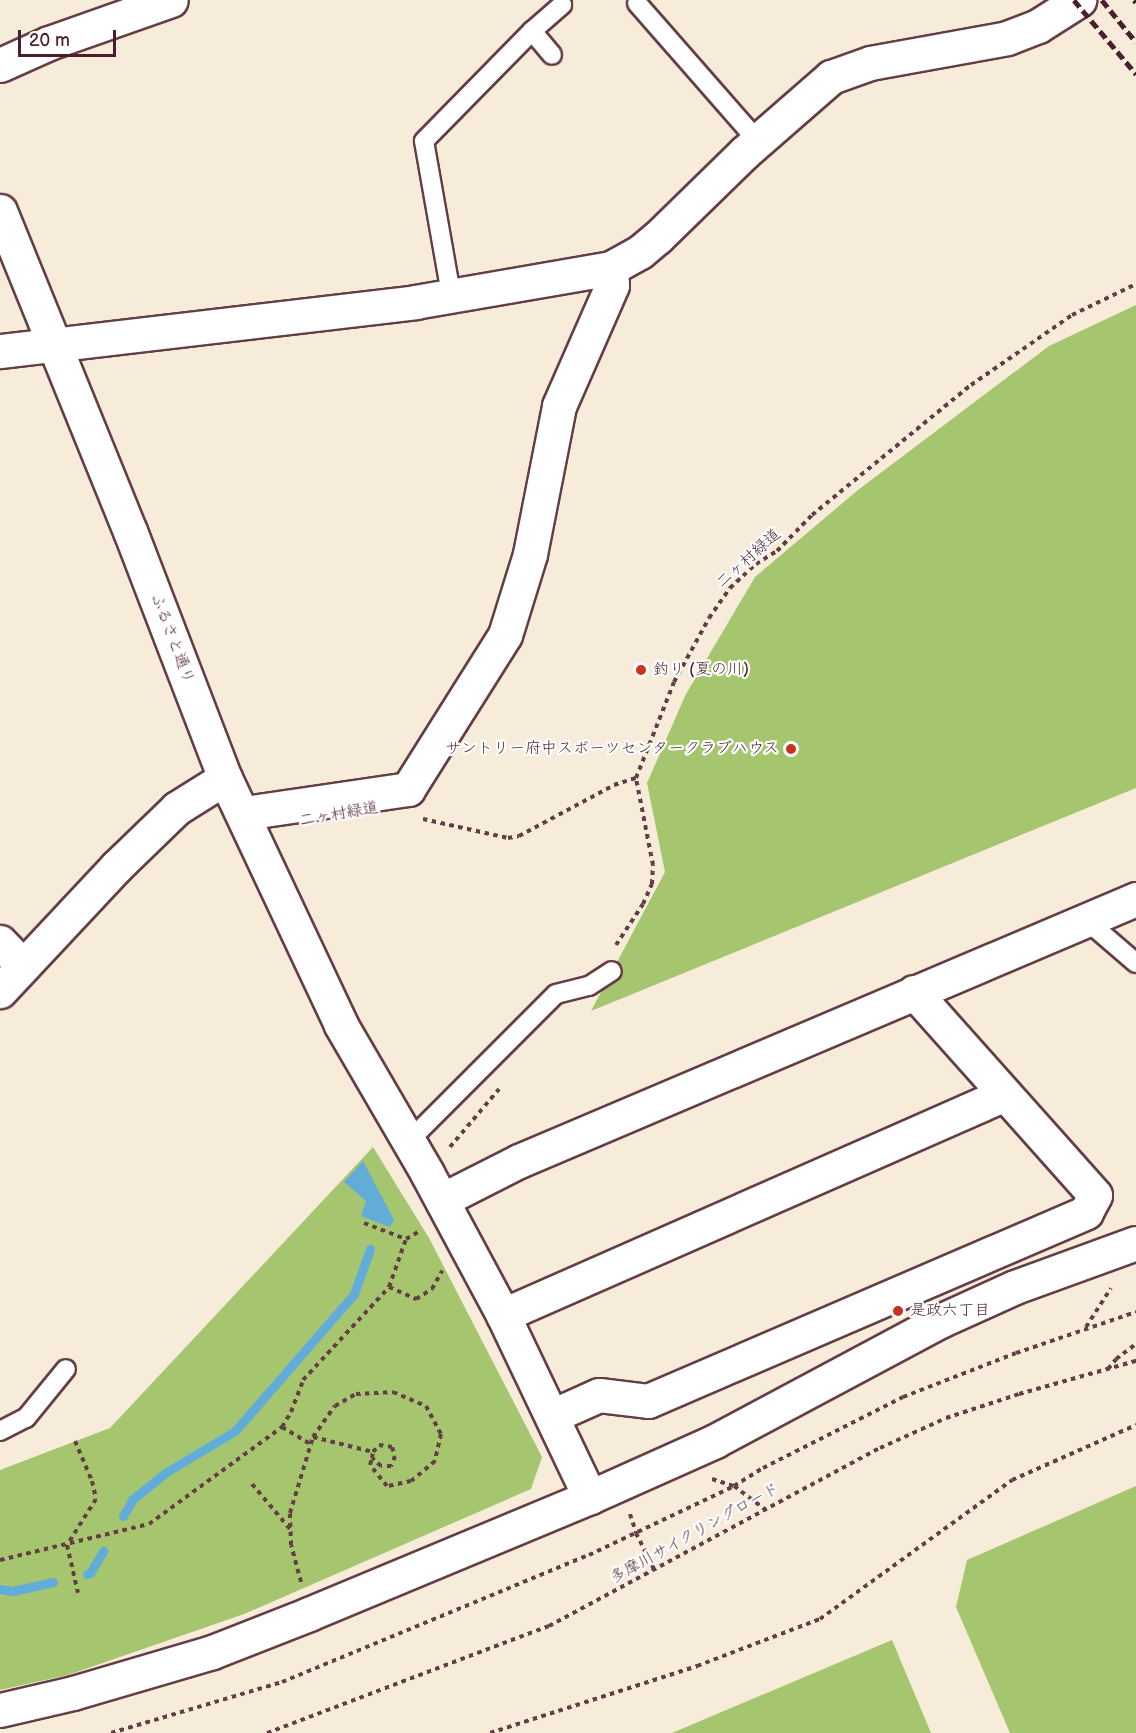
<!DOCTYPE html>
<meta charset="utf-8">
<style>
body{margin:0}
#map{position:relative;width:1136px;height:1733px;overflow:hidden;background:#f7ebd9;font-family:"Balsamiq Sans","Klee One",sans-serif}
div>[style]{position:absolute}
.green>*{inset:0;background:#a5c66e}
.water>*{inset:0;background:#62acda}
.stream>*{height:9px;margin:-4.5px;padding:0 4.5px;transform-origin:4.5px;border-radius:4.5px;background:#62acda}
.path>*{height:4px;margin-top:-2px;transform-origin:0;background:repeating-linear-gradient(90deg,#643e45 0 4.5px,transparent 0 9px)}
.roads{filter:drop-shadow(2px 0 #643e45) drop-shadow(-2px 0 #643e45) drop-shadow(0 2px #643e45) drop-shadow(0 -2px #643e45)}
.service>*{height:18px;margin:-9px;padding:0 9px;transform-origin:9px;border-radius:9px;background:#fff}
.minor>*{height:33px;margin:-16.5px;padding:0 16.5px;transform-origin:16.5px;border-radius:16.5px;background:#fff}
.tertiary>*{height:33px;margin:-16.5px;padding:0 16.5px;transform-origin:16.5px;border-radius:16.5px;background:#fff}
.rail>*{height:4.5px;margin-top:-2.25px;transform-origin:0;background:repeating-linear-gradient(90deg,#4a1f2b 0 9px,transparent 0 13.5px)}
.dots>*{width:16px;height:16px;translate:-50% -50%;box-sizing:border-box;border:3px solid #fff;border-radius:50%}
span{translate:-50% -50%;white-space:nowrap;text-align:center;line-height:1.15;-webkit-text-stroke:4.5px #fff;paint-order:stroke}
.street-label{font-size:16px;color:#4a1f2b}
.poi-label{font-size:16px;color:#4a1f2b}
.left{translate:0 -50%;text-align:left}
.right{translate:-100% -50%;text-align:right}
.scale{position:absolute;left:18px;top:30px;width:98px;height:27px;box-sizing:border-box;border:3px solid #4a1f2b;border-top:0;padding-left:8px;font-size:18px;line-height:21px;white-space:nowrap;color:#4a1f2b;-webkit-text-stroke:4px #fff;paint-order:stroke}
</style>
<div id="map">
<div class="green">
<i style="clip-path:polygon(1136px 305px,1136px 788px,591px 1011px,665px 872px,647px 783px,686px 694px,755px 577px,858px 490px,1049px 346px)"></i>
<i style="clip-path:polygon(373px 1147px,429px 1238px,542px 1457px,531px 1489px,244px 1614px,68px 1675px,0 1690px,0 1470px,110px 1428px)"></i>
<i style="clip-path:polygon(1136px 1486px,1136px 1733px,1010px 1733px,956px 1607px,967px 1560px)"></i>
<i style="clip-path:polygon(892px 1640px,931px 1733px,672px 1733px)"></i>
</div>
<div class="water">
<i style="clip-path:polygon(363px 1161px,394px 1220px,390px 1227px,361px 1216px,366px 1201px,344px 1182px)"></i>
</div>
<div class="stream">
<i style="left:123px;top:1516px;width:20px;rotate:-60deg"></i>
<i style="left:133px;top:1499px;width:41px;rotate:-39.1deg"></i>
<i style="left:165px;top:1473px;width:82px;rotate:-31deg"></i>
<i style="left:235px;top:1431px;width:181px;rotate:-49deg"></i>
<i style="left:354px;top:1294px;width:48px;rotate:-70.4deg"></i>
<i style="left:87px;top:1574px;width:3px;rotate:-18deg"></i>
<i style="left:90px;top:1573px;width:26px;rotate:-59deg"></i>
<i style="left:0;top:1589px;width:13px;rotate:9deg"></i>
<i style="left:13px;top:1591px;width:41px;rotate:-12.7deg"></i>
</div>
<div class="path">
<i style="left:423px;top:819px;width:87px;rotate:12.6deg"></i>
<i style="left:508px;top:838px;width:11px;rotate:-10deg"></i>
<i style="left:519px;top:836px;width:108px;rotate:-28.2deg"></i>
<i style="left:614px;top:785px;width:23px;rotate:-18deg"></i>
<i style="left:636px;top:778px;width:103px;rotate:-68.4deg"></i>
<i style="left:674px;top:682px;width:73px;rotate:-61.3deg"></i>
<i style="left:709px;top:618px;width:37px;rotate:-55deg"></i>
<i style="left:730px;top:588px;width:35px;rotate:-43deg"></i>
<i style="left:756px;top:564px;width:25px;rotate:-32deg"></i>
<i style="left:777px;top:551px;width:50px;rotate:-45.8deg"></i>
<i style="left:812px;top:515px;width:205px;rotate:-39.3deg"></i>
<i style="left:971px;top:385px;width:123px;rotate:-34.7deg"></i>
<i style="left:1072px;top:315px;width:71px;rotate:-25.8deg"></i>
<i style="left:616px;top:945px;width:49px;rotate:-56.6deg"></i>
<i style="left:643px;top:904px;width:22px;rotate:-66deg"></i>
<i style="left:652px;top:884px;width:19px;rotate:-87deg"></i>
<i style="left:653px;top:865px;width:89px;rotate:-101.1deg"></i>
<i style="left:450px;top:1147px;width:76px;rotate:-49.8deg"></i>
<i style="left:364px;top:1223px;width:45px;rotate:20.9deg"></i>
<i style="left:389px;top:1287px;width:30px;rotate:24deg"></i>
<i style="left:416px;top:1299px;width:19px;rotate:-32deg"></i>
<i style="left:432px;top:1289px;width:21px;rotate:-61deg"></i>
<i style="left:1086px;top:1327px;width:46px;rotate:-57.3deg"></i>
<i style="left:1108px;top:1369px;width:13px;rotate:-51deg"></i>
<i style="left:1116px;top:1359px;width:25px;rotate:-37deg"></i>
<i style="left:282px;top:1427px;width:35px;rotate:31deg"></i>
<i style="left:313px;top:1437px;width:62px;rotate:14deg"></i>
<i style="left:75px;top:1441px;width:43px;rotate:67deg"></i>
<i style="left:92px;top:1481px;width:18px;rotate:77deg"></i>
<i style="left:96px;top:1499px;width:54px;rotate:122.2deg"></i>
<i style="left:67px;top:1545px;width:49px;rotate:77.1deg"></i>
<i style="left:712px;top:1479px;width:23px;rotate:18deg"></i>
<i style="left:734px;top:1486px;width:39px;rotate:37deg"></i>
<i style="left:252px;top:1484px;width:59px;rotate:49.8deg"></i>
<i style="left:630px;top:1514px;width:20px;rotate:72deg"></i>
<i style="left:636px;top:1533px;width:42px;rotate:63.4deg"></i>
<i style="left:0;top:1560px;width:153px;rotate:-13.6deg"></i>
<i style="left:149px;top:1524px;width:165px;rotate:-36.1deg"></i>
<i style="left:282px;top:1427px;width:17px;rotate:-59deg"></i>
<i style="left:291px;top:1412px;width:34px;rotate:-69deg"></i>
<i style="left:303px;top:1380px;width:127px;rotate:-47.2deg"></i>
<i style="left:389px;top:1287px;width:51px;rotate:-70.5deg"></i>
<i style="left:406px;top:1239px;width:16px;rotate:-30deg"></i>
<i style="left:301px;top:1582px;width:38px;rotate:-105deg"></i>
<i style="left:291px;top:1545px;width:32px;rotate:-92deg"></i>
<i style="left:290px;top:1513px;width:79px;rotate:-73.2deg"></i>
<i style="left:313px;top:1437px;width:38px;rotate:-55deg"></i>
<i style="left:335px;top:1406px;width:24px;rotate:-30deg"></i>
<i style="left:356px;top:1394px;width:37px;rotate:-3deg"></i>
<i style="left:393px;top:1392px;width:36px;rotate:23deg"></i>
<i style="left:426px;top:1406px;width:32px;rotate:62deg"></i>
<i style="left:441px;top:1434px;width:28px;rotate:103deg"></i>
<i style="left:435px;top:1461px;width:31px;rotate:140deg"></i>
<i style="left:411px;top:1481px;width:25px;rotate:168deg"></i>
<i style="left:387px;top:1486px;width:27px;rotate:-129deg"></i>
<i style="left:370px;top:1465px;width:7px;rotate:-74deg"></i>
<i style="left:372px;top:1458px;width:6px;rotate:-81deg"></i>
<i style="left:373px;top:1452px;width:9px;rotate:-49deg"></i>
<i style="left:379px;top:1445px;width:13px;rotate:9deg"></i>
<i style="left:392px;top:1447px;width:9px;rotate:72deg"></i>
<i style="left:395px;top:1456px;width:11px;rotate:112deg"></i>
<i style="left:391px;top:1466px;width:10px;rotate:180deg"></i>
<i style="left:381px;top:1466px;width:12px;rotate:-138deg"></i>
<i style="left:111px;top:1733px;width:178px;rotate:-16.6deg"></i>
<i style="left:282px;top:1682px;width:332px;rotate:-22.5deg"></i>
<i style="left:589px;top:1555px;width:161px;rotate:-25.4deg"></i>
<i style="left:734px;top:1486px;width:34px;rotate:-32deg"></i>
<i style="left:763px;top:1468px;width:157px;rotate:-26.9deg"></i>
<i style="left:903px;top:1397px;width:121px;rotate:-21.3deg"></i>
<i style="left:1016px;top:1353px;width:127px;rotate:-18.9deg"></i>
<i style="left:267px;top:1733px;width:302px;rotate:-20.8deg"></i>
<i style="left:549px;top:1626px;width:376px;rotate:-28.3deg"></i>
<i style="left:880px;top:1448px;width:72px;rotate:-24.4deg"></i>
<i style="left:946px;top:1418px;width:77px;rotate:-18.2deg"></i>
<i style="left:1019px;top:1394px;width:122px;rotate:-15.8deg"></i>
<i style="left:490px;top:1733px;width:218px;rotate:-17.9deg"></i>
<i style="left:697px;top:1666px;width:132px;rotate:-20.9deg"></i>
<i style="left:820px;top:1619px;width:237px;rotate:-35.9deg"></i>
<i style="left:1012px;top:1480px;width:136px;rotate:-23.9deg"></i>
</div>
<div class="roads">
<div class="service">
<i style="left:637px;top:3px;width:184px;rotate:48.8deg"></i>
<i style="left:532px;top:31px;width:31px;rotate:50deg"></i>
<i style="left:451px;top:294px;width:155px;rotate:-100deg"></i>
<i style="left:424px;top:141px;width:154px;rotate:-45.5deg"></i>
<i style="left:532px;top:31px;width:40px;rotate:-41deg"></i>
<i style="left:1086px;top:920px;width:66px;rotate:40.7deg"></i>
<i style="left:408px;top:1142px;width:209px;rotate:-45deg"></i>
<i style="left:556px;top:994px;width:34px;rotate:-14deg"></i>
<i style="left:589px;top:986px;width:27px;rotate:-33deg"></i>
<i style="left:0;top:1431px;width:29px;rotate:-27deg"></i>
<i style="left:26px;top:1418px;width:63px;rotate:-50.8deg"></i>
</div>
<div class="minor">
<i style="left:0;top:65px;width:54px;rotate:-24.2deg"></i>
<i style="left:49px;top:43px;width:129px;rotate:-19.4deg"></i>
<i style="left:0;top:351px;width:418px;rotate:-6.7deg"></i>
<i style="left:415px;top:302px;width:199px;rotate:-9.8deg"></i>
<i style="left:611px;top:268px;width:33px;rotate:-29deg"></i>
<i style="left:640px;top:252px;width:23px;rotate:-40deg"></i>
<i style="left:658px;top:237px;width:120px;rotate:-44.3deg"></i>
<i style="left:744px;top:153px;width:116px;rotate:-41.1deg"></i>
<i style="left:831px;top:77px;width:41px;rotate:-19.7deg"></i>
<i style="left:870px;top:63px;width:139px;rotate:-10.3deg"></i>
<i style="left:1007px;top:38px;width:33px;rotate:-21deg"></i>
<i style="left:1038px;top:26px;width:49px;rotate:-32.4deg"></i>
<i style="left:225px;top:778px;width:273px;rotate:64.8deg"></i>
<i style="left:341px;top:1025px;width:171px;rotate:59.8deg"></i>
<i style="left:427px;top:1173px;width:161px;rotate:61.8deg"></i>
<i style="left:503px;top:1315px;width:202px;rotate:64.5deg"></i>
<i style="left:244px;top:813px;width:166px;rotate:-8.3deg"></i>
<i style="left:408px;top:789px;width:182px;rotate:-57.8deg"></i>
<i style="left:505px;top:635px;width:85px;rotate:-72.8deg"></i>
<i style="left:530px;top:554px;width:151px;rotate:-78.9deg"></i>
<i style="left:559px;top:406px;width:132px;rotate:-66.3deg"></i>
<i style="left:612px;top:285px;width:17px;rotate:-93deg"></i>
<i style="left:0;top:942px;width:33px;rotate:46deg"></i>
<i style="left:442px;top:1200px;width:86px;rotate:-26.9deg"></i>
<i style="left:519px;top:1161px;width:670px;rotate:-23.01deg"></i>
<i style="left:503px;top:1315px;width:548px;rotate:-23.76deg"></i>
<i style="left:552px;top:1416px;width:51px;rotate:-24.1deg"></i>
<i style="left:599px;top:1395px;width:49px;rotate:7deg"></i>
<i style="left:648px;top:1401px;width:477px;rotate:-23.3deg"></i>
<i style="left:1086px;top:1212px;width:19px;rotate:-62deg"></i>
<i style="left:1095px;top:1195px;width:272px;rotate:-131.7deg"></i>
</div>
<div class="tertiary">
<i style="left:0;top:211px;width:345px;rotate:67.9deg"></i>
<i style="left:130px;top:531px;width:265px;rotate:69deg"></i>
<i style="left:225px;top:778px;width:57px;rotate:148deg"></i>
<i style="left:177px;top:808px;width:85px;rotate:136deg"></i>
<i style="left:116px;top:867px;width:170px;rotate:133.1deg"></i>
<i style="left:0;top:1710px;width:75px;rotate:-13.1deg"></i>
<i style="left:73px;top:1693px;width:145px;rotate:-16.4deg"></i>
<i style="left:212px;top:1652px;width:104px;rotate:-21.4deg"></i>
<i style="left:309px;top:1614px;width:304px;rotate:-22.6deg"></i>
<i style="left:590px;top:1497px;width:137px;rotate:-24.1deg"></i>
<i style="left:715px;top:1441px;width:255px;rotate:-28.1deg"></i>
<i style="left:940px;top:1321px;width:82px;rotate:-24.4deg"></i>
<i style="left:1015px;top:1287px;width:129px;rotate:-20deg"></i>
</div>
</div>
<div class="rail">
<i style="left:1074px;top:0;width:97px;rotate:50deg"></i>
<i style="left:1102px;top:0;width:54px;rotate:51deg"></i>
<i style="left:1134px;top:0;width:3px;rotate:45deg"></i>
</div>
<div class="dots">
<i style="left:641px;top:670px;background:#c8321e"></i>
<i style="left:791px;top:749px;background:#c8321e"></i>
<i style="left:898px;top:1311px;background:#c8321e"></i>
</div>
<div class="street-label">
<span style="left:749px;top:559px;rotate:-42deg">二ヶ村緑道</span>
<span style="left:172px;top:639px;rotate:69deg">ふるさと通り</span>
<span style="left:339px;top:815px;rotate:-10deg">二ヶ村緑道</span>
<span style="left:695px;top:1534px;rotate:-29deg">多摩川サイクリングロード</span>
</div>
<div class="poi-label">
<span class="left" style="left:653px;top:670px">釣り (夏の川)</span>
<span class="right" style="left:779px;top:749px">サントリー府中スポーツセンタークラブハウス</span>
<span class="left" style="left:910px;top:1311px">是政六丁目</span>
</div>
<div class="scale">20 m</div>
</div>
